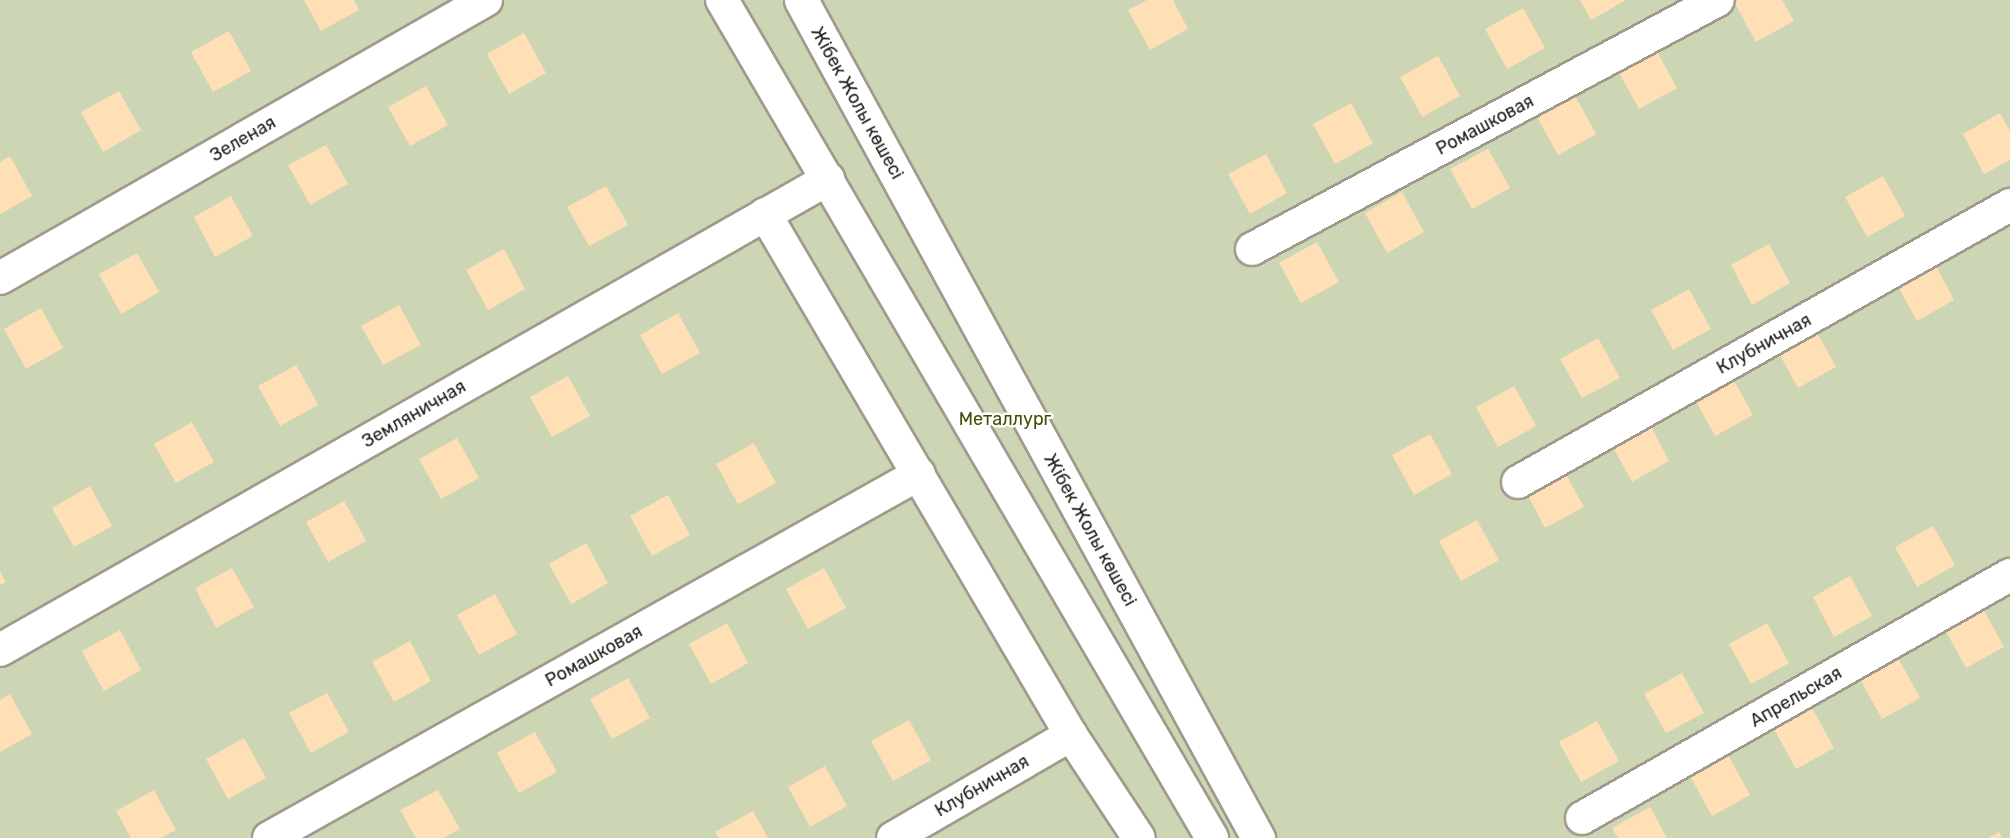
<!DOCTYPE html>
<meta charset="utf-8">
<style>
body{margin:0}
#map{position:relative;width:2010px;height:838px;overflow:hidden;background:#fff9f1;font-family:Rubik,sans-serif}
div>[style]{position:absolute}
.green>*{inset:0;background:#ccd6b4}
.building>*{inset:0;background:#fedfb6}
.roads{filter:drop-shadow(2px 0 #a1998c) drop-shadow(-2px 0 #a1998c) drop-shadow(0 2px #a1998c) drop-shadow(0 -2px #a1998c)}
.street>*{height:32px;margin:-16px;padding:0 16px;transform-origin:16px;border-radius:16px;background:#fff}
.highway>*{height:33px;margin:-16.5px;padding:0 16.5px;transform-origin:16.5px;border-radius:16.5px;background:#fff}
span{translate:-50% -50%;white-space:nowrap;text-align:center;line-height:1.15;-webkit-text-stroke:5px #fff;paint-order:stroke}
.street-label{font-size:18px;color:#1c1915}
.park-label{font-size:18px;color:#404d02}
</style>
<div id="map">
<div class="green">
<i style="clip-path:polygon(0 0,2010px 0,2010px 838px,0 838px)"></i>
</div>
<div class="building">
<i style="clip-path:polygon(304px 0,354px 0,359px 10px,321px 31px)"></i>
<i style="clip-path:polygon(1147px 0,1173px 0,1188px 29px,1150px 50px,1128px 10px)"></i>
<i style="clip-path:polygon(1580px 0,1626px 0,1591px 20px)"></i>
<i style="clip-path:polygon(1738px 0,1782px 0,1794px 21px,1756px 42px,1734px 2px)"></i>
<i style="clip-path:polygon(1523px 8px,1545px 48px,1507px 69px,1485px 29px)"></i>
<i style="clip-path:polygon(229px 31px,251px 71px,213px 92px,191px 52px)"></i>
<i style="clip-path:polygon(524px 33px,546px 73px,509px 94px,487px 54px)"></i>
<i style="clip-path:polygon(1655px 48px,1677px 88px,1639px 109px,1617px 69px)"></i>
<i style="clip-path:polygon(1438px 56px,1460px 96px,1422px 117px,1400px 77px)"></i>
<i style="clip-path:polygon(426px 86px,448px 125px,410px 146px,388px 107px)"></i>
<i style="clip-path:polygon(119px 91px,141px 130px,103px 152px,81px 112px)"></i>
<i style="clip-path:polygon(1574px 94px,1596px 134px,1558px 155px,1536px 115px)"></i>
<i style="clip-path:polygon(1351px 103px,1373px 143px,1335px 164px,1313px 124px)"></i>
<i style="clip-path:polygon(2000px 113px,2010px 131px,2010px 160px,1984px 174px,1963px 134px)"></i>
<i style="clip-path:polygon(326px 145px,348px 184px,310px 205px,288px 165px)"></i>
<i style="clip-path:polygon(1488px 149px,1510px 188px,1472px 209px,1450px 169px)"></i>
<i style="clip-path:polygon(1266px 154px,1287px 193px,1250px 214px,1228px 174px)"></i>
<i style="clip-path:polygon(10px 156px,32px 196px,0 214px,0 162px)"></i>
<i style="clip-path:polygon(1883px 176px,1905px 216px,1867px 237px,1845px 197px)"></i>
<i style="clip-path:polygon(606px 186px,628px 225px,589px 246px,567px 207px)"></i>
<i style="clip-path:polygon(1402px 192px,1424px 232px,1387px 253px,1365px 213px)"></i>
<i style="clip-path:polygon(231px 196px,253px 236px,215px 257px,194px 217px)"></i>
<i style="clip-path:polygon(1317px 242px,1339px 282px,1301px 303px,1279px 263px)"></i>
<i style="clip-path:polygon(1769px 244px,1790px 283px,1752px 305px,1731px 265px)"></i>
<i style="clip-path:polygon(504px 249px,525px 289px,488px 310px,466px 270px)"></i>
<i style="clip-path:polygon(137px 253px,159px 292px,121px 314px,99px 274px)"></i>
<i style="clip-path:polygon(1933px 260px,1954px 300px,1917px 321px,1895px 281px)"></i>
<i style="clip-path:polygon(1689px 289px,1711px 329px,1673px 350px,1651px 310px)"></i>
<i style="clip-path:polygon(399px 305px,421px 345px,383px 365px,361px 326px)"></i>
<i style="clip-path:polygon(41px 308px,63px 348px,26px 369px,4px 329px)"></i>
<i style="clip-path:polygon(678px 313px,700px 353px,662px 374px,640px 335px)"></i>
<i style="clip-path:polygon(1814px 327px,1836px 367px,1798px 388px,1776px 348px)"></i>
<i style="clip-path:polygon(1598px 338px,1620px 378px,1582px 398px,1560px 359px)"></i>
<i style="clip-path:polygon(296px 365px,318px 405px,280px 426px,258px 386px)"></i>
<i style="clip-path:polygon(1731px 375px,1753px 415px,1715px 436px,1693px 396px)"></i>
<i style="clip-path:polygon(568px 376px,590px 416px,552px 437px,530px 397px)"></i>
<i style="clip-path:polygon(1514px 386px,1536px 426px,1498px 447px,1476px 407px)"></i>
<i style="clip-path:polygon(1648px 421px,1669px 461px,1632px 482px,1610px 442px)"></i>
<i style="clip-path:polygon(192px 422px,214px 462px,176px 483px,154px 444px)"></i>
<i style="clip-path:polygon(1430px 434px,1452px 474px,1414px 495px,1392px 455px)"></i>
<i style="clip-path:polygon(457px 438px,479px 478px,441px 499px,419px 459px)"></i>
<i style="clip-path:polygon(754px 443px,776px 483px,738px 504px,716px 464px)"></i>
<i style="clip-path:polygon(1562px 467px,1584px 507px,1545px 528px,1524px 488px)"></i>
<i style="clip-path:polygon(90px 486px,112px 526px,74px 547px,52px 508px)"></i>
<i style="clip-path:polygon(668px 495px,690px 535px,652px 556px,630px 516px)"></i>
<i style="clip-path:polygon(344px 501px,366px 541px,328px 562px,306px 522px)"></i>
<i style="clip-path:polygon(1477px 520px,1499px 560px,1461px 581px,1439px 541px)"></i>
<i style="clip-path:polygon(1933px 526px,1955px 565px,1917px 587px,1895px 547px)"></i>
<i style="clip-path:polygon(586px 543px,608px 583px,571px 604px,549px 564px)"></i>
<i style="clip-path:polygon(232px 568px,254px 607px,216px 628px,195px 588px)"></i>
<i style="clip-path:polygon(824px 568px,846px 608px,808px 629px,786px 589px)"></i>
<i style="clip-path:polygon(0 571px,6px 582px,0 585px)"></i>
<i style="clip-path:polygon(1850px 576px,1872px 616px,1834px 637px,1813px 597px)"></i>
<i style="clip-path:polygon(495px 594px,517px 634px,479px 655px,457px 615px)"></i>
<i style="clip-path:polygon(1982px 607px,2004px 647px,1966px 668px,1944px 628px)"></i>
<i style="clip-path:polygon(727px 623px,748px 663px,711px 684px,689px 644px)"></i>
<i style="clip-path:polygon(1767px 623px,1789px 663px,1751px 684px,1729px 644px)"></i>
<i style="clip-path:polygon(120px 630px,141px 670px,104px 691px,82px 651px)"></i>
<i style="clip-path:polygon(410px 641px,431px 681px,394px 702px,372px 662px)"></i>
<i style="clip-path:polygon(1898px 658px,1920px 698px,1882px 719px,1860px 679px)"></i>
<i style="clip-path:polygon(1682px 673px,1704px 713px,1666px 733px,1644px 694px)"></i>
<i style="clip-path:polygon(628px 678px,650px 718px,612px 739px,590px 699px)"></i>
<i style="clip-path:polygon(327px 693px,349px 732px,311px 753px,289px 713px)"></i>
<i style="clip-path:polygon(10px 694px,32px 734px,0 752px,0 700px)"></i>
<i style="clip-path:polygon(1812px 708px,1834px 748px,1796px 769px,1774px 729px)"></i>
<i style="clip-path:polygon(909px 720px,931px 760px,893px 781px,871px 741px)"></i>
<i style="clip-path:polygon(1597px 721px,1619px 761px,1581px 782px,1559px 742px)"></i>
<i style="clip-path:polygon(535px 732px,557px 772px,519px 793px,497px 753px)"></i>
<i style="clip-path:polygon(244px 738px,266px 778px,228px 799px,206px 759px)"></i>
<i style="clip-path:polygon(1728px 755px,1750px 795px,1712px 816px,1690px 776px)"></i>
<i style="clip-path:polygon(825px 766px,847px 806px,810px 827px,788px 787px)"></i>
<i style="clip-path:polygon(154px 790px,176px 830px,161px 838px,131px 838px,116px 811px)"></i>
<i style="clip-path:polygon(438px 790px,460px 829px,444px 838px,416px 838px,400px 810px)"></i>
<i style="clip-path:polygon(1650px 807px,1667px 838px,1618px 838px,1612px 828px)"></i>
<i style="clip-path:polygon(753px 811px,768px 838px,719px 838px,715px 832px)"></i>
<i style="clip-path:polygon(1999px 832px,2002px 838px,1988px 838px)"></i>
</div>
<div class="roads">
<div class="street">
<i style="left:722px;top:0;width:971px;rotate:59.68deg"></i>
<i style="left:765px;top:214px;width:604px;rotate:59.57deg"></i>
<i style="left:1071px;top:735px;width:123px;rotate:56.6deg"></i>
<i style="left:1252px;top:249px;width:528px;rotate:-28.12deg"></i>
<i style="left:0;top:278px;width:560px;rotate:-29.77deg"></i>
<i style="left:1518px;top:482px;width:565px;rotate:-29.38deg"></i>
<i style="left:0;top:650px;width:953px;rotate:-29.63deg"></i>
<i style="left:1582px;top:818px;width:492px;rotate:-29.6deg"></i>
<i style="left:269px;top:838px;width:745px;rotate:-29.25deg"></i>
<i style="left:893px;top:838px;width:206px;rotate:-30.1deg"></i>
</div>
<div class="highway">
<i style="left:801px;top:0;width:955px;rotate:61.39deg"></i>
</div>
</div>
<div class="street-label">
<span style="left:857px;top:103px;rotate:61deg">Жібек Жолы көшесі</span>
<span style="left:1485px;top:125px;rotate:-28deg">Ромашковая</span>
<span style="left:243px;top:139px;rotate:-30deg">Зеленая</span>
<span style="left:1764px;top:344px;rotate:-29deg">Клубничная</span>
<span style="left:414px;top:414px;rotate:-30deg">Земляничная</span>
<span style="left:1090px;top:530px;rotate:61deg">Жібек Жолы көшесі</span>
<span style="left:594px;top:656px;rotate:-29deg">Ромашковая</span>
<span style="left:1796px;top:697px;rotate:-30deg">Апрельская</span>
<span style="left:982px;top:786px;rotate:-30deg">Клубничная</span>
</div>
<div class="park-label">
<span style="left:1005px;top:419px">Металлург</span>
</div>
</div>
